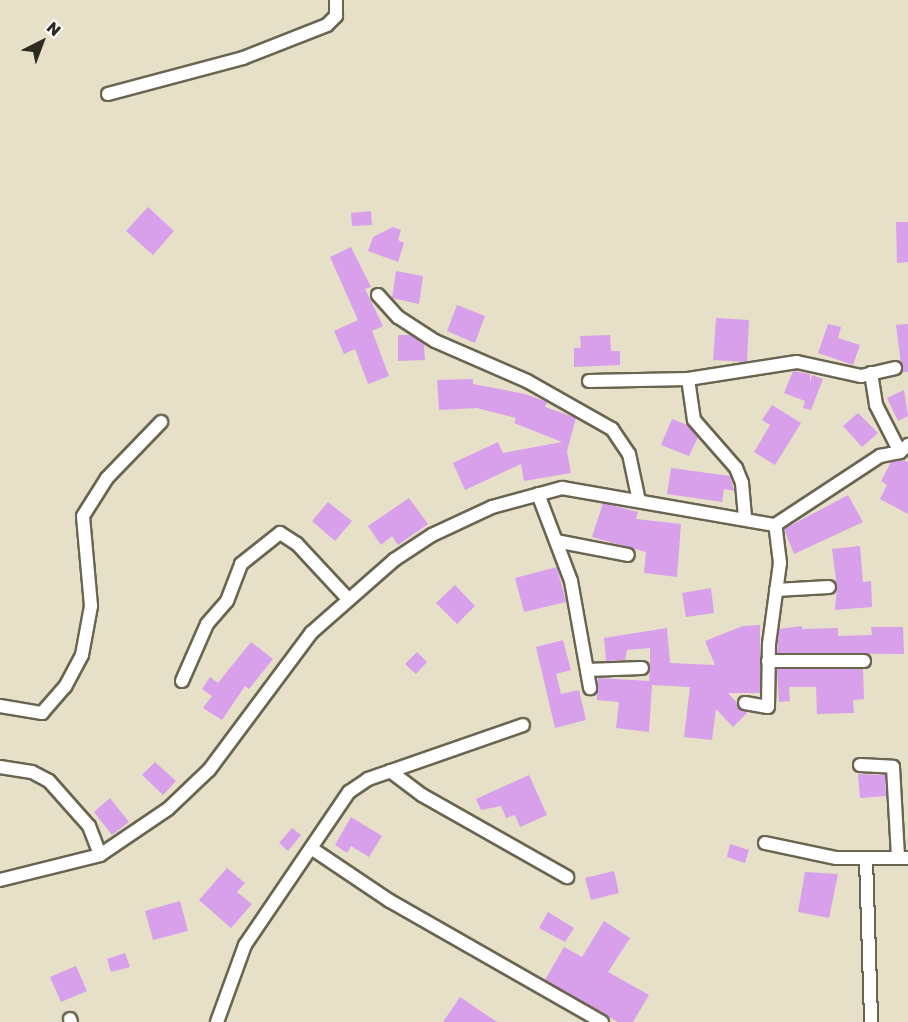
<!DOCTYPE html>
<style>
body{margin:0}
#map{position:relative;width:908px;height:1022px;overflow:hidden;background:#e5e0c7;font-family:"Golos Text",sans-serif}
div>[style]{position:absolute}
.building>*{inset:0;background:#d89feb}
.roads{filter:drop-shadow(2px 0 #6a6550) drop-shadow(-2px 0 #6a6550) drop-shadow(0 2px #6a6550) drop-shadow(0 -2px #6a6550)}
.street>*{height:12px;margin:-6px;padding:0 6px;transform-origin:6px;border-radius:6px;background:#fff}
span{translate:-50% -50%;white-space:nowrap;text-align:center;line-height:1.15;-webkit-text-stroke:4.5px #fff;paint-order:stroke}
.north{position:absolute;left:12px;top:12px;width:60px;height:60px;-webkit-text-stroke:4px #fff;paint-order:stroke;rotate:42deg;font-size:16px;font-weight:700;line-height:24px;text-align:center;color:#2c2a21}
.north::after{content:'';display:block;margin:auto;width:21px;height:27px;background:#2c2a21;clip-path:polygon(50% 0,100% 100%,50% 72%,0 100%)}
</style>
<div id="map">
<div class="building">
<i style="clip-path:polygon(148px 207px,174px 231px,153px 255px,126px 231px)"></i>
<i style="clip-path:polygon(371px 211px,372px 225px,352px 226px,351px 213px)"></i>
<i style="clip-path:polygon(896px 222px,908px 222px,908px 262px,897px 263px)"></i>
<i style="clip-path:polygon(393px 227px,401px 230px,398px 240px,404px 243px,398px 262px,368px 251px,373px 237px)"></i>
<i style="clip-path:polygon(351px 247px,371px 287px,365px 289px,383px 326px,372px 331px,389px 376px,368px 384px,355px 349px,344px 354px,334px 331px,358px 320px,330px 257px)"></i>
<i style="clip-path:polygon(396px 271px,423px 276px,419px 304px,392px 298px)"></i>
<i style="clip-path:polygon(457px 305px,485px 316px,475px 343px,447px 331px)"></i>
<i style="clip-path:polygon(716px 318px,749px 320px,747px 362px,713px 360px)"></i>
<i style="clip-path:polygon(828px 324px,841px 327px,838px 338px,860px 345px,853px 365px,818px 353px)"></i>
<i style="clip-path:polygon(908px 324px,908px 372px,902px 372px,896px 325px)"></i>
<i style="clip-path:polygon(398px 335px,411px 335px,424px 344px,425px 360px,398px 361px)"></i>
<i style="clip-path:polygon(610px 335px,611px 351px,620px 351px,620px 365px,574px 367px,574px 348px,581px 348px,580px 336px)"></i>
<i style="clip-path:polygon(793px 371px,810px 374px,810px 382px,812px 375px,823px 379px,811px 410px,803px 408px,805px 401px,784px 393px)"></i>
<i style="clip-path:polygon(473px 379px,473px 384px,525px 394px,547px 402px,545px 407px,576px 418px,567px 451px,571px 473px,524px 481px,521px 464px,465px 490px,453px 463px,498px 442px,503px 453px,562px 442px,514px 423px,516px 418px,477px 408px,439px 410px,437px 380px)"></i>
<i style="clip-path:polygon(904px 390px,908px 416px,898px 421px,887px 398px)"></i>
<i style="clip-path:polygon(772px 405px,801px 423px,775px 465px,754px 452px,770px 425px,762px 420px)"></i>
<i style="clip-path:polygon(858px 413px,878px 433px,862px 447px,843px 426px)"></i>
<i style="clip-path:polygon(672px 419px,687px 425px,698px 437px,689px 456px,661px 445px)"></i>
<i style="clip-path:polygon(903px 460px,908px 462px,908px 514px,880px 499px,887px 485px,881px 481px,891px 462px)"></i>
<i style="clip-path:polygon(671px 468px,730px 476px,734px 491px,724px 489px,722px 502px,667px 494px)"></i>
<i style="clip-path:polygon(848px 495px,863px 522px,794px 554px,784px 529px)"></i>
<i style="clip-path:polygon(409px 498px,428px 524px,398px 545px,392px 536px,381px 545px,368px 526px)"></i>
<i style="clip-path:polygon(328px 502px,352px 521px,335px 541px,312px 521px)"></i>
<i style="clip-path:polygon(603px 503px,638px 512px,636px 519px,681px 524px,677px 577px,644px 573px,646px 552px,592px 537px)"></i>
<i style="clip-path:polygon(860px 546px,863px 582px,871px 581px,872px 607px,835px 610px,837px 587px,832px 549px)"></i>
<i style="clip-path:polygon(557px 567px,566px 602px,524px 612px,515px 578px)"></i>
<i style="clip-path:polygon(455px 585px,475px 606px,457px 624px,436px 603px)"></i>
<i style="clip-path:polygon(711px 588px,714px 613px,686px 617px,682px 593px)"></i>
<i style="clip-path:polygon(760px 625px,760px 693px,728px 693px,747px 713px,733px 727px,716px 709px,712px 740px,684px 737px,690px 687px,652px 685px,649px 732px,616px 728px,619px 702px,597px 700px,598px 678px,649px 681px,650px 668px,650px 648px,627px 650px,625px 660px,606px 661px,604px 638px,667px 628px,670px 663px,715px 665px,705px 641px,743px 626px)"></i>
<i style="clip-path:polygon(802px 626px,802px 629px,838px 628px,838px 636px,872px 635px,871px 627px,903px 627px,904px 654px,777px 653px,779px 629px)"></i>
<i style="clip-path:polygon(563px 640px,571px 670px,556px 674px,561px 694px,579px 690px,586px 720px,555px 728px,536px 647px)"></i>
<i style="clip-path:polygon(251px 642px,273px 659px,249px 689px,245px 686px,222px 720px,203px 708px,212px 696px,202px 689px,210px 677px,218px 683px)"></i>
<i style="clip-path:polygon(417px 652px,427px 662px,416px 674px,405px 664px)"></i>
<i style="clip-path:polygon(777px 669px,863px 669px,864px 699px,853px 700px,854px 713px,817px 714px,816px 687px,789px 687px,790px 701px,779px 702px)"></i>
<i style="clip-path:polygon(155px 762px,176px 781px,163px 795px,142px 775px)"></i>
<i style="clip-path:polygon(858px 774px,885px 775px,886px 796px,860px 798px)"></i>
<i style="clip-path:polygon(529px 775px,547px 815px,520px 827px,515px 815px,506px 818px,501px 806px,481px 810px,476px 799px)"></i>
<i style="clip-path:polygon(110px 798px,129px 822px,112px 835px,94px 812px)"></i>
<i style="clip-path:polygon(351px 817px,382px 836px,369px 857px,351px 846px,347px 853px,335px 845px)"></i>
<i style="clip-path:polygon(292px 828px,301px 835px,288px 851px,279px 843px)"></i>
<i style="clip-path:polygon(730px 844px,749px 850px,745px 863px,727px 857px)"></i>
<i style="clip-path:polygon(227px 868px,245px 883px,237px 892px,252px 904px,231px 928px,199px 900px)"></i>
<i style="clip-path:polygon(614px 871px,619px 893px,591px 900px,585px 878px)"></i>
<i style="clip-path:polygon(805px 872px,838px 874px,829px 918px,798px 912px)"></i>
<i style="clip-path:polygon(180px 901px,188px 931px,153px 940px,145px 911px)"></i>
<i style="clip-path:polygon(548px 912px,574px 928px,565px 942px,539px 928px)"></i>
<i style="clip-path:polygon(604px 921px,630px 938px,608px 972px,649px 995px,633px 1022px,618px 1022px,545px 980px,564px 947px,582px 957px)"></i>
<i style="clip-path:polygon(125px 953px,130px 967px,111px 972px,107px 959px)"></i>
<i style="clip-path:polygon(76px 966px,87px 991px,61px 1002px,50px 977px)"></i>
<i style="clip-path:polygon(460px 997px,497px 1022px,443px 1022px)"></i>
</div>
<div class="roads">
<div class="street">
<i style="left:108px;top:94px;width:140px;rotate:-14.9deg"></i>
<i style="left:243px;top:58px;width:90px;rotate:-21.4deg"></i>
<i style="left:327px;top:25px;width:13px;rotate:-45deg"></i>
<i style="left:336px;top:16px;width:16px;rotate:-90deg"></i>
<i style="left:378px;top:295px;width:30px;rotate:48deg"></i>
<i style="left:398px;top:317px;width:44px;rotate:33deg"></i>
<i style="left:435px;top:341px;width:100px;rotate:23.5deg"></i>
<i style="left:527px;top:381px;width:98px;rotate:29.5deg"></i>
<i style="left:612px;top:429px;width:30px;rotate:56deg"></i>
<i style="left:629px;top:454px;width:48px;rotate:78deg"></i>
<i style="left:871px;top:373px;width:32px;rotate:81deg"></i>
<i style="left:876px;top:405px;width:53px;rotate:62.9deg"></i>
<i style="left:688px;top:379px;width:41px;rotate:81.7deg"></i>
<i style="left:694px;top:420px;width:64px;rotate:48.8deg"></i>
<i style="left:736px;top:468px;width:16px;rotate:68deg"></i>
<i style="left:742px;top:483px;width:35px;rotate:85deg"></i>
<i style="left:589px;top:381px;width:99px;rotate:-1.2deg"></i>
<i style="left:688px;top:379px;width:110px;rotate:-8.9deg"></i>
<i style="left:797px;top:362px;width:66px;rotate:12.3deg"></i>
<i style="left:861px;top:376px;width:35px;rotate:-13deg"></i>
<i style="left:538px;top:494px;width:93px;rotate:69.2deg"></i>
<i style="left:571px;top:581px;width:109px;rotate:79.9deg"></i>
<i style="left:556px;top:541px;width:73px;rotate:11deg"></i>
<i style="left:776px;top:590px;width:53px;rotate:-3.2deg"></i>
<i style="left:768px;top:661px;width:96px"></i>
<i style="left:587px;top:670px;width:55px;rotate:-2.1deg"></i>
<i style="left:182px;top:681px;width:62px;rotate:-66.3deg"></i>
<i style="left:207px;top:624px;width:30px;rotate:-49deg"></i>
<i style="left:227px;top:601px;width:40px;rotate:-69deg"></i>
<i style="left:241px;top:564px;width:50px;rotate:-38.5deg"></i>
<i style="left:280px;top:533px;width:20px;rotate:33deg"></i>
<i style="left:297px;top:544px;width:76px;rotate:47.1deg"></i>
<i style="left:745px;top:703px;width:23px;rotate:10deg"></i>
<i style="left:768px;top:707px;width:63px;rotate:-89.1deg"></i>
<i style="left:769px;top:644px;width:82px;rotate:-82.3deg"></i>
<i style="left:780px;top:563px;width:38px;rotate:-97deg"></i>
<i style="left:0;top:706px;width:43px;rotate:9.5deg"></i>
<i style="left:42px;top:713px;width:35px;rotate:-49deg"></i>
<i style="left:65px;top:687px;width:36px;rotate:-62deg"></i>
<i style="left:82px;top:655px;width:50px;rotate:-79.6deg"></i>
<i style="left:91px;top:606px;width:90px;rotate:-95.1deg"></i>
<i style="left:83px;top:516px;width:45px;rotate:-57.7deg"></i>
<i style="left:107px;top:478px;width:78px;rotate:-46deg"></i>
<i style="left:860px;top:765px;width:33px;rotate:3deg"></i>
<i style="left:893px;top:767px;width:89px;rotate:86.8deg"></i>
<i style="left:0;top:767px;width:32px;rotate:9deg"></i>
<i style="left:32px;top:772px;width:19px;rotate:28deg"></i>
<i style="left:49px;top:781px;width:60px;rotate:48.4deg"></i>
<i style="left:89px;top:826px;width:31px;rotate:69deg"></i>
<i style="left:390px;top:771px;width:40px;rotate:37deg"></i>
<i style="left:422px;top:795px;width:167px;rotate:29.5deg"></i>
<i style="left:765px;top:843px;width:73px;rotate:11.9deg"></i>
<i style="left:836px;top:858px;width:72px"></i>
<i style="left:311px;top:848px;width:95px;rotate:33.9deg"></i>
<i style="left:390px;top:901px;width:244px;rotate:29.7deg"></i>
<i style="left:866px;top:859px;width:163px;rotate:88.2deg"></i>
<i style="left:0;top:880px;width:103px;rotate:-14deg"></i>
<i style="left:100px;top:855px;width:82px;rotate:-34.1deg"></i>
<i style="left:168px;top:809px;width:57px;rotate:-43.6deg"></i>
<i style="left:209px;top:770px;width:171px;rotate:-53.3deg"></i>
<i style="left:311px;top:633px;width:111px;rotate:-41.3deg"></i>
<i style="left:394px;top:560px;width:45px;rotate:-33.3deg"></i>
<i style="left:432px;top:535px;width:66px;rotate:-25deg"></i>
<i style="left:492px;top:507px;width:73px;rotate:-15.2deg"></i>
<i style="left:562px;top:488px;width:216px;rotate:9.9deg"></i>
<i style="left:775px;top:525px;width:126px;rotate:-33.3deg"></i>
<i style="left:880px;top:456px;width:20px;rotate:-11deg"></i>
<i style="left:900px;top:452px;width:11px;rotate:-41deg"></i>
<i style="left:70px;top:1019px;width:3px;rotate:72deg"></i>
<i style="left:217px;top:1022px;width:82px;rotate:-70deg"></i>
<i style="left:245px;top:945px;width:185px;rotate:-55.8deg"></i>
<i style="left:349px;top:792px;width:23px;rotate:-34deg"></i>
<i style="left:368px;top:779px;width:164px;rotate:-19.2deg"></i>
</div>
</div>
<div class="north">N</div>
</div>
